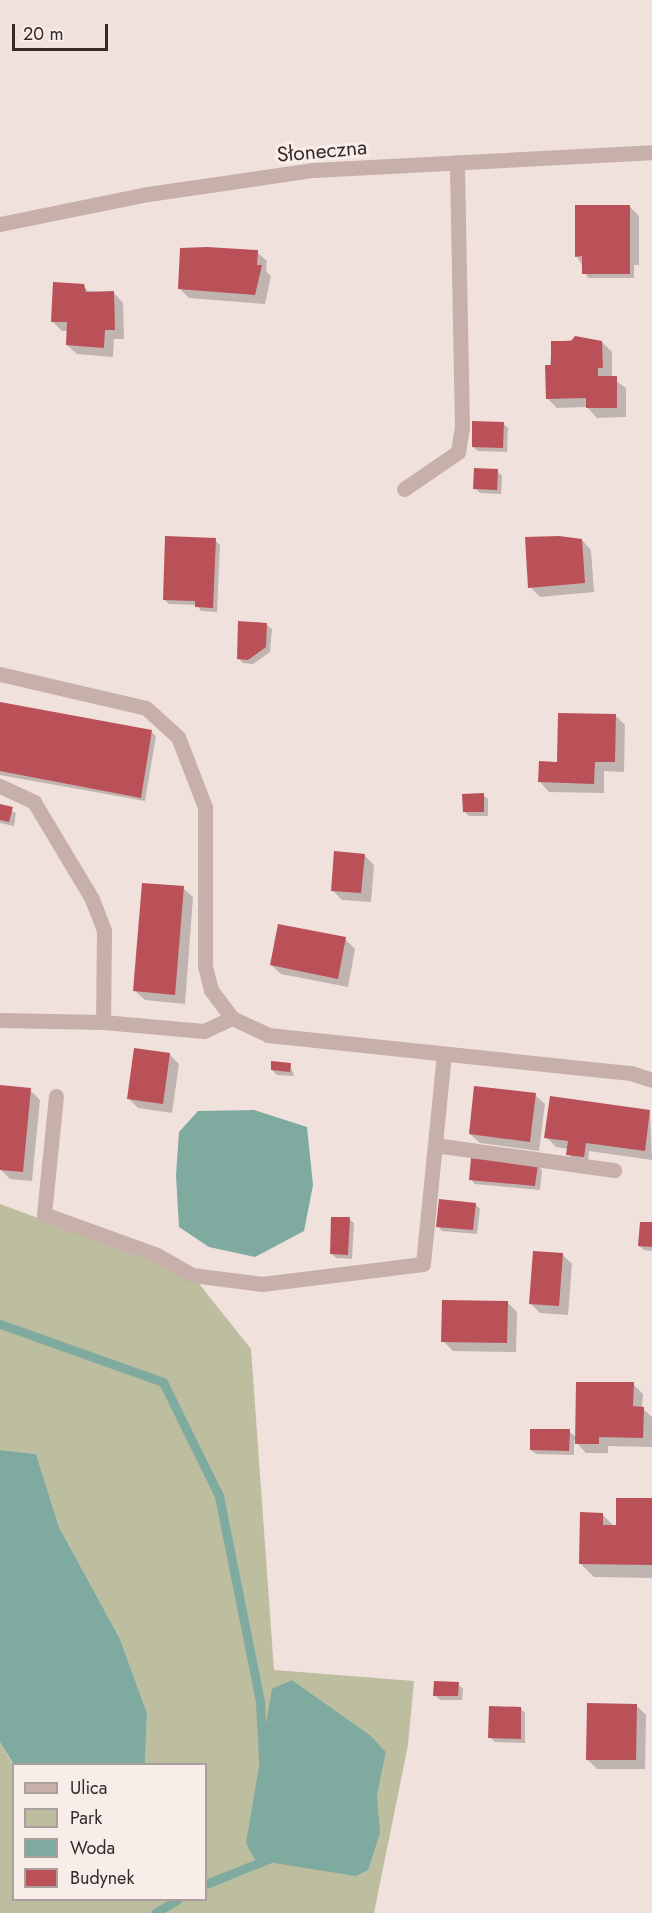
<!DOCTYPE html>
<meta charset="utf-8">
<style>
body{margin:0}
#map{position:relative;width:652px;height:1913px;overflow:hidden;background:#f0e1dd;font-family:Jost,sans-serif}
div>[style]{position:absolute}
.green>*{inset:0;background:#bdbd9f}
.water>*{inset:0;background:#7faa9f}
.shadow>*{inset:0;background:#0003}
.stream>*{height:9px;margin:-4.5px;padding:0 4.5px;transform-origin:4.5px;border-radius:4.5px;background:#7faa9f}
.building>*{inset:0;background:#ba5158}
.service>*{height:15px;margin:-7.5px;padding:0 7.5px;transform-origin:7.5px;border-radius:7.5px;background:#c7afaa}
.minor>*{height:15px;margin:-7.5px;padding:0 7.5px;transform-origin:7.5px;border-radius:7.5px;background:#c7afaa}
span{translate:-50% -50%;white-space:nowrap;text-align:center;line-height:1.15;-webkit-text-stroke:6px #f8ede9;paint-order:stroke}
.street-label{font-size:21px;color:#352929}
.legend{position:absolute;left:12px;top:1763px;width:195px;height:138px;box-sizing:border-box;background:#f8ede9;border:2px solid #aa9f9c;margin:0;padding:8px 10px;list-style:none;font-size:18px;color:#352929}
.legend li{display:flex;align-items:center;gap:12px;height:30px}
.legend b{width:30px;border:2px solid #aa9f9c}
.scale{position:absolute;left:12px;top:24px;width:96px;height:27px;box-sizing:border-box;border:3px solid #352929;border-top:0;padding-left:8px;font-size:18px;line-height:21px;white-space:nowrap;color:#352929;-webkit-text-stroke:4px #f8ede9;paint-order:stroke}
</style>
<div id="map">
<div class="green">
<i style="clip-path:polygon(evenodd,0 1204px,192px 1275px,251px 1349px,274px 1670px,414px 1681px,408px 1745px,374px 1913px,0 1913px,0 1742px,13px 1765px,14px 1900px,206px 1900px,206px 1764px,145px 1764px,147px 1713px,120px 1639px,59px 1527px,36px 1454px,0 1450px,0 1204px,292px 1680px,370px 1735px,386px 1752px,377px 1796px,303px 1866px,254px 1860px,292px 1680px)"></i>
</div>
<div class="water">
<i style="clip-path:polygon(254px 1110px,307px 1127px,313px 1185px,304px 1231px,255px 1257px,209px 1247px,179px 1227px,176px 1175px,179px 1132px,198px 1111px)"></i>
<i style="clip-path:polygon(0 1450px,36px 1454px,59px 1527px,120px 1639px,147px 1713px,145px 1764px,14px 1765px,0 1742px)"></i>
<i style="clip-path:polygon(292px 1680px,370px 1735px,386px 1752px,377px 1796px,380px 1833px,368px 1870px,356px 1876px,255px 1860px,246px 1843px,272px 1689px)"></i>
</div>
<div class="shadow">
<i style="clip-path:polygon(629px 206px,639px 216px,639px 265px,634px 265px,634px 278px,588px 278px,577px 256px)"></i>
<i style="clip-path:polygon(257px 252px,267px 261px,266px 271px,271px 276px,265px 304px,189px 298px,179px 288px)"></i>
<i style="clip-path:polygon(83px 286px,88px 291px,114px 293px,123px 303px,124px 339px,114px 339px,113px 357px,77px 354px,67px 345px,68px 331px,62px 331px,52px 321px)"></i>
<i style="clip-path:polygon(582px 338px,602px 342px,612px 352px,612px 378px,626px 388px,626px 417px,597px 418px,587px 407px,557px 408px,547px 398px,552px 343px)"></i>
<i style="clip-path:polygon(503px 423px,508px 428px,507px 452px,478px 451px,473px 447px)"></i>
<i style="clip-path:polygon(497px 471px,502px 476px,501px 494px,480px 493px,475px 488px)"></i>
<i style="clip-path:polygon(215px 540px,220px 545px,217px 612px,201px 611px,197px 605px,169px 604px,164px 599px)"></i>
<i style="clip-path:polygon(582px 540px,591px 550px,594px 592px,540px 597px,530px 587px)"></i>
<i style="clip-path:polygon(267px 625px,272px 629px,270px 652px,253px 664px,243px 663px,238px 658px)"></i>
<i style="clip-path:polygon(0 703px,151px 732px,156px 736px,145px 801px,0 775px)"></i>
<i style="clip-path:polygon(615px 715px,625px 725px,624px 772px,604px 771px,604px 793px,549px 792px,540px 782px)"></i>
<i style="clip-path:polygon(483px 795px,488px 799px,488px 816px,469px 816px,465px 812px)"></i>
<i style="clip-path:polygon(0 806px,16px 813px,14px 826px,0 823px)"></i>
<i style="clip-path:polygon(364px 855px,374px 865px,371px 902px,342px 900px,332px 890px)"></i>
<i style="clip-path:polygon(183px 888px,193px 897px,185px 1004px,145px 1000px,135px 991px)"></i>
<i style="clip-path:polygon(345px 939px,355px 949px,348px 987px,281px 974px,271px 965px)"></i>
<i style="clip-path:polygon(169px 1054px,179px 1064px,172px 1113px,138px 1108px,128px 1098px)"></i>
<i style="clip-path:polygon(290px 1064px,294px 1076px,277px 1075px,272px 1070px)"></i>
<i style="clip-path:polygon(0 1087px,30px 1090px,40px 1100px,32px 1181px,10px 1179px,0 1169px)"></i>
<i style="clip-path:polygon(535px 1095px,545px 1104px,539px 1151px,480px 1143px,470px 1134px)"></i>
<i style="clip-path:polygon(650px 1112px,652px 1160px,589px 1151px,588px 1161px,572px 1159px,568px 1149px,556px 1147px,546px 1137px)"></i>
<i style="clip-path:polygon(537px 1165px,542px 1170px,540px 1190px,475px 1184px,471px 1180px)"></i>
<i style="clip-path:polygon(475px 1204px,480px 1209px,477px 1234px,442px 1231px,438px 1226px)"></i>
<i style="clip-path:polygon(349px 1219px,354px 1223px,352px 1259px,336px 1258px,331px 1253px)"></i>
<i style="clip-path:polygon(652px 1224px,652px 1251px,644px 1250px,639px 1246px)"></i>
<i style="clip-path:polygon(562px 1254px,572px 1264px,568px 1315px,540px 1313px,531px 1304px)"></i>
<i style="clip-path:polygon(507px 1302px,517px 1312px,516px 1352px,453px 1351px,443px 1341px)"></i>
<i style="clip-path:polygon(633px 1384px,643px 1394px,642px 1408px,652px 1417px,652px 1447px,608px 1446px,608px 1453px,586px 1453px,574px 1440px,574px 1455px,536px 1454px,531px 1450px,569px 1431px,577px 1438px)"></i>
<i style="clip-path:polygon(652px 1500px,652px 1578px,594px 1577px,580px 1563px,602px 1514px,615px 1527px)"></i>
<i style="clip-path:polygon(458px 1684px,463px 1689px,462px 1700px,440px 1700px,435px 1695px)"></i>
<i style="clip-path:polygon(636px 1705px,646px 1715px,645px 1769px,597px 1769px,587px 1759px)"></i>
<i style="clip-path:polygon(520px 1708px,525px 1713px,525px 1743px,495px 1742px,490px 1737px)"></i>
</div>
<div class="stream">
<i style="left:0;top:1324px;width:173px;rotate:19.6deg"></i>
<i style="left:163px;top:1382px;width:127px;rotate:63.8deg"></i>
<i style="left:219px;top:1496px;width:210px;rotate:78.7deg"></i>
<i style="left:260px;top:1702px;width:57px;rotate:87deg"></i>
<i style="left:206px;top:1884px;width:67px;rotate:-22deg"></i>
<i style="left:268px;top:1859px;width:5px;rotate:-101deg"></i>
<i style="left:155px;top:1913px;width:26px;rotate:-31deg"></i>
</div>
<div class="building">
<i style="clip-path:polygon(575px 205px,630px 205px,630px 274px,582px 274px,582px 256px,575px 257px)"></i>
<i style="clip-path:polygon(207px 247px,258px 250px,257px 265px,262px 265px,255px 295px,178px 289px,180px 248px)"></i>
<i style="clip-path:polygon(53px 282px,84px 284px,86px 292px,114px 291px,115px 330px,105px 330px,104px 348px,66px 345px,67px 322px,51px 322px)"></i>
<i style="clip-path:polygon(575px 336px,602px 341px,603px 368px,598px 368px,598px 376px,617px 376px,617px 408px,586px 408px,586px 398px,546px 399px,545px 365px,551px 365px,551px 341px,571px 341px)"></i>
<i style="clip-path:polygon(472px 421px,504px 422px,503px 448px,472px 447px)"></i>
<i style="clip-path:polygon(474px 468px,498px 469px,497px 490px,473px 489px)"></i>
<i style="clip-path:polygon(165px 536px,216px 538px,213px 608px,195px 607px,195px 601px,163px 600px)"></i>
<i style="clip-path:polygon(559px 536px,582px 539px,585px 583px,528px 588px,525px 537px)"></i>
<i style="clip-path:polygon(238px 621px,267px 623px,266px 647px,248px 660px,237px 659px)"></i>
<i style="clip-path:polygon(0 702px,152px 730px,141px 798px,0 771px)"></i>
<i style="clip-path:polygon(558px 713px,616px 714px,615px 762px,595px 762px,594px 784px,538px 782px,539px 761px,557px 762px)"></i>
<i style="clip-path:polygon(484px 793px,484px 812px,463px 812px,462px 794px)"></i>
<i style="clip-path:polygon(0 804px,13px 807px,9px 822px,0 820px)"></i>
<i style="clip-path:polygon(334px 851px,365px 854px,361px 893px,331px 891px)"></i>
<i style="clip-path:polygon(142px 883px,184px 886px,175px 995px,133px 991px)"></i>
<i style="clip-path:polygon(278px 924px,346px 937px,338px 979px,270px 965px)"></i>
<i style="clip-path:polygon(134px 1048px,170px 1053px,163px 1104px,127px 1099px)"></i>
<i style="clip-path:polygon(271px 1061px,291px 1063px,290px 1072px,271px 1070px)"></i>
<i style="clip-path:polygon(0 1085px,31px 1088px,23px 1172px,0 1170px)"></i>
<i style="clip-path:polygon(474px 1086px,536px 1093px,530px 1142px,469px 1134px)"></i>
<i style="clip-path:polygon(550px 1096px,650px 1110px,645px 1151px,586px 1143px,584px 1157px,566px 1155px,568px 1141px,544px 1138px)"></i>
<i style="clip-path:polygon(471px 1158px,538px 1164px,535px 1186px,469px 1180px)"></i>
<i style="clip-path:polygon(439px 1199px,476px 1203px,473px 1230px,436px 1227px)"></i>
<i style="clip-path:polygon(331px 1217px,350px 1217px,348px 1255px,330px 1254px)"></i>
<i style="clip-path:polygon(640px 1222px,652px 1222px,652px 1247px,638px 1246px)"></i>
<i style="clip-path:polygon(533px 1251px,563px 1253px,559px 1306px,529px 1304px)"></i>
<i style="clip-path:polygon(442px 1300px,508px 1301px,507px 1343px,441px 1342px)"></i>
<i style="clip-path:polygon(576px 1382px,634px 1382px,633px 1406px,644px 1407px,643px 1438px,599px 1437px,599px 1444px,575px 1444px)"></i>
<i style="clip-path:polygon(530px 1429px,570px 1429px,569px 1451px,530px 1450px)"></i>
<i style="clip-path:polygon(616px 1498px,652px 1498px,652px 1565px,579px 1564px,580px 1512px,603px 1513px,603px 1525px,616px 1525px)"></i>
<i style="clip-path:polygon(434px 1681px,459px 1682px,458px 1696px,433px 1696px)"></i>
<i style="clip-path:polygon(587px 1703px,637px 1704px,636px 1760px,586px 1760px)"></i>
<i style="clip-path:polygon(489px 1706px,521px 1707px,521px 1739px,488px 1738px)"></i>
</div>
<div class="service">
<i style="left:404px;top:489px;width:65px;rotate:-34.4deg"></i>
<i style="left:458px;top:452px;width:24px;rotate:-81deg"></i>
<i style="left:462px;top:428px;width:266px;rotate:-91.1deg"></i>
<i style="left:0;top:786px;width:38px;rotate:25deg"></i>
<i style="left:34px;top:802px;width:113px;rotate:59.1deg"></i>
<i style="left:92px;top:899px;width:34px;rotate:69deg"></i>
<i style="left:104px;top:931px;width:91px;rotate:90.6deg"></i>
<i style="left:0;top:1020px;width:103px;rotate:1.1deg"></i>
<i style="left:103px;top:1022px;width:101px;rotate:5.1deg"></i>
<i style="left:204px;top:1031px;width:31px;rotate:-25deg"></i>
<i style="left:56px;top:1096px;width:119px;rotate:95.8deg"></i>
<i style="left:44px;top:1214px;width:120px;rotate:19.9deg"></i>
<i style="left:157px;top:1255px;width:40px;rotate:29.7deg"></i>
<i style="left:192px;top:1275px;width:71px;rotate:7.3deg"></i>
<i style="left:262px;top:1284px;width:162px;rotate:-7.1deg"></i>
<i style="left:423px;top:1264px;width:211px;rotate:-84.3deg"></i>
<i style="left:435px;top:1145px;width:181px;rotate:8deg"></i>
</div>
<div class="minor">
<i style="left:0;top:224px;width:151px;rotate:-11.5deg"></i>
<i style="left:148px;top:194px;width:167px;rotate:-8.3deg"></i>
<i style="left:313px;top:170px;width:339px;rotate:-3deg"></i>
<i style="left:0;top:674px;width:150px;rotate:13.1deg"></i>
<i style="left:146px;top:708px;width:43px;rotate:42.2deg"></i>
<i style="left:178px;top:737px;width:75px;rotate:68.9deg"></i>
<i style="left:205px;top:807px;width:159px;rotate:90deg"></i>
<i style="left:205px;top:966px;width:25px;rotate:76deg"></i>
<i style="left:211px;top:990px;width:35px;rotate:53deg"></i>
<i style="left:232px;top:1018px;width:40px;rotate:25deg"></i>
<i style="left:268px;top:1035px;width:365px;rotate:6deg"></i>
<i style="left:631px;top:1073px;width:22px;rotate:18deg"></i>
</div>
<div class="street-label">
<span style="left:322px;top:151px;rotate:-5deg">Słoneczna</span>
</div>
<ul class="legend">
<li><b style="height:8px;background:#c7afaa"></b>Ulica</li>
<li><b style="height:16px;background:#bdbd9f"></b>Park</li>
<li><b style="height:16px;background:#7faa9f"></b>Woda</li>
<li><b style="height:16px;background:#ba5158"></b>Budynek</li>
</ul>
<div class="scale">20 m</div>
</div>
